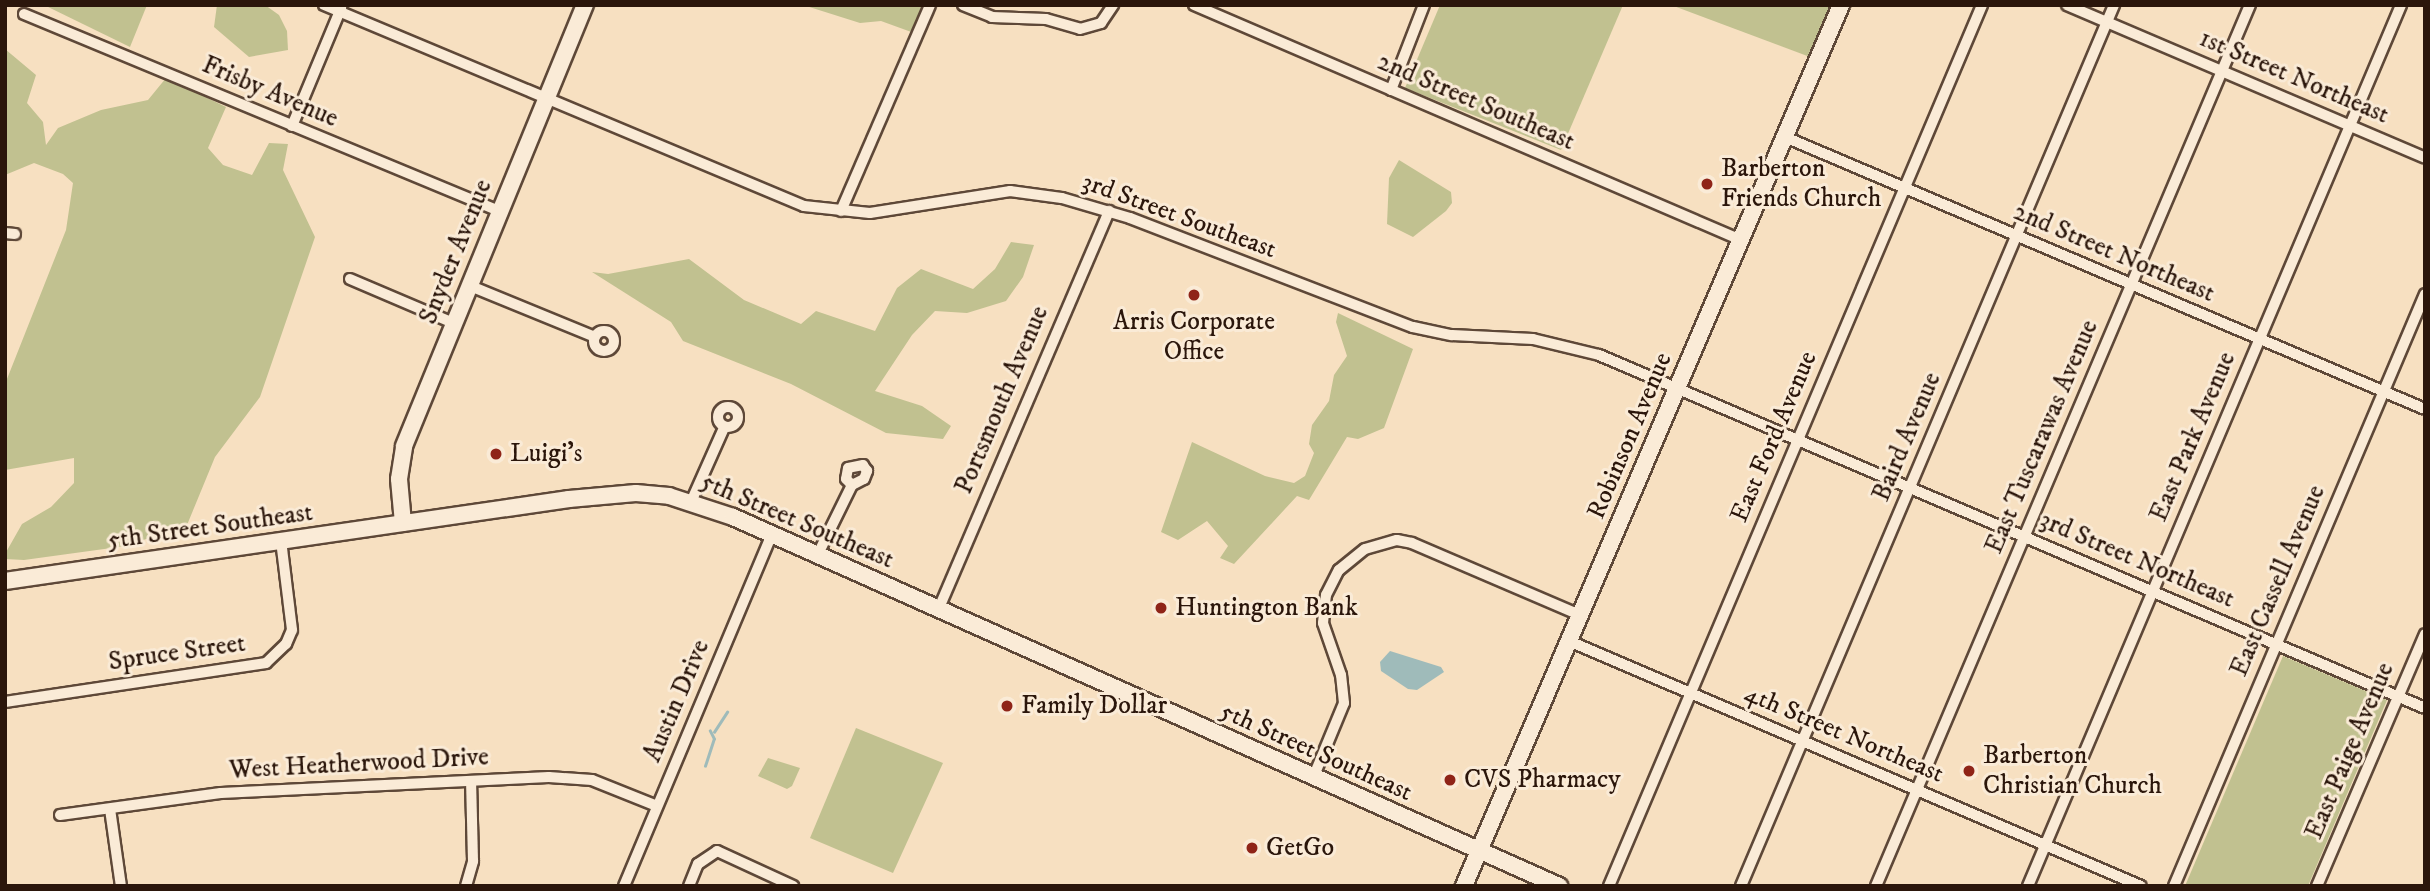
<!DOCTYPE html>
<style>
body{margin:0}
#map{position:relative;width:2430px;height:891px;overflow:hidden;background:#f7e0c1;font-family:"IM FELL DW Pica",serif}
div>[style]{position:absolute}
.green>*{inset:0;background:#c1c190}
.water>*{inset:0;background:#9fbbba}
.stream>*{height:2.5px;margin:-1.25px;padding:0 1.25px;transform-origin:1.25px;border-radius:1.25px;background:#9fbbba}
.roads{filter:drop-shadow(2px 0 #5e4838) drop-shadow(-2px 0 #5e4838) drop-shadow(0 2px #5e4838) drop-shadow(0 -2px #5e4838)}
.street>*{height:10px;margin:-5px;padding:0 5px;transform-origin:5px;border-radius:5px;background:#faebd7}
.street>.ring{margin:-5px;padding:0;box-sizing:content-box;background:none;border:10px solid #faebd7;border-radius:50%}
.secondary>*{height:16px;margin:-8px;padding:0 8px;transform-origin:8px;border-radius:8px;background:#faebd7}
.dots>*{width:19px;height:19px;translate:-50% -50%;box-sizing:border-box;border:4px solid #faebd7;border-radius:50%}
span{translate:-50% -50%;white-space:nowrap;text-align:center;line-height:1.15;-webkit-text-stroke:6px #faebd7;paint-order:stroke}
.street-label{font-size:26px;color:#2b160b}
.poi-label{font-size:26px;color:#2b160b}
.left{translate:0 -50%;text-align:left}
.frame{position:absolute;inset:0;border:7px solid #2b160b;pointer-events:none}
</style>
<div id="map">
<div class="green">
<i style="clip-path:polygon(44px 5px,147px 5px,130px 47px)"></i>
<i style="clip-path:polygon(217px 5px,265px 5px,279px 15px,287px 31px,288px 50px,249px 57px,214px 27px)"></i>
<i style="clip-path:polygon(803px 5px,924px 5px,914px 33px,881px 21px,860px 23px)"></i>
<i style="clip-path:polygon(1440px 5px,1623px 5px,1561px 150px,1405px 88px)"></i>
<i style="clip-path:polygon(1671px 5px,1841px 5px,1818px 60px)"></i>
<i style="clip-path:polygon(5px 49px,36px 75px,27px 103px,43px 122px,46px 145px,58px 128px,101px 110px,148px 100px,166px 78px,226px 107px,208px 148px,223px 165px,252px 175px,269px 143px,288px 144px,283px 170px,315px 237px,260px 397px,215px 457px,187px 525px,126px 546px,24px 560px,5px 559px,5px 554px,22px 524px,51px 507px,74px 483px,74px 458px,5px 470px,5px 384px,66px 230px,73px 183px,63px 174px,34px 163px,5px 175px)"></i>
<i style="clip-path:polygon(1399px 160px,1451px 192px,1452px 203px,1446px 211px,1413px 237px,1387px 224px,1389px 178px)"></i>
<i style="clip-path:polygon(1011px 242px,1034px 245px,1023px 277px,1006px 301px,967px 313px,935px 311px,912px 335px,875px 391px,922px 406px,951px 426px,943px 439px,886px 433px,791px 384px,683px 341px,671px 322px,592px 272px,608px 274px,689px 259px,744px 300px,801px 324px,816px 311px,875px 331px,897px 288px,921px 269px,973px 289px,995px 269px)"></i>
<i style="clip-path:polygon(1338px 313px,1413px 349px,1384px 428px,1358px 439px,1347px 437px,1309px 500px,1297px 496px,1234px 564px,1220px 558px,1228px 546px,1207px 521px,1178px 540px,1161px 532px,1192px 442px,1265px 476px,1294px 483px,1305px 476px,1314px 453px,1309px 444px,1312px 425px,1329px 401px,1334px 375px,1347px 356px,1336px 322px)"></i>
<i style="clip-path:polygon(2283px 656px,2387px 700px,2308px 886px,2185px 886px)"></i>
<i style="clip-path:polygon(856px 728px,943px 763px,893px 873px,810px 838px)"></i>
<i style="clip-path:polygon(768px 758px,800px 768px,792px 786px,787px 789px,758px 776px)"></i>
</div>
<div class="water">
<i style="clip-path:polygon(1390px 651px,1441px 667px,1444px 672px,1417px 690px,1408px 689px,1381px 671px,1380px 662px)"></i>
</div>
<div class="stream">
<i style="left:714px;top:732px;width:24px;rotate:-57deg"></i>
<i style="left:705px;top:766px;width:28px;rotate:-72deg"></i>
<i style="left:714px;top:739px;width:9px;rotate:-117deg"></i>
</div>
<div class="roads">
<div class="street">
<i style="left:324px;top:5px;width:520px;rotate:22.72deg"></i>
<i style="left:804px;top:206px;width:66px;rotate:6.1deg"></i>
<i style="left:870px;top:213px;width:142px;rotate:-8.9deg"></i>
<i style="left:1010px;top:191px;width:52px;rotate:7.7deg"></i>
<i style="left:1062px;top:198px;width:71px;rotate:16.4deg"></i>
<i style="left:1130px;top:218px;width:303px;rotate:21.1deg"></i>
<i style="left:1413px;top:327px;width:40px;rotate:12deg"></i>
<i style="left:1452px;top:335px;width:81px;rotate:2.8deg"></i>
<i style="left:1533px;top:339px;width:68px;rotate:13.6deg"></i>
<i style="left:1599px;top:355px;width:898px;rotate:23.14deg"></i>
<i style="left:963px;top:5px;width:31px;rotate:22deg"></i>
<i style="left:992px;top:17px;width:54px;rotate:2.1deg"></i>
<i style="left:1046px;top:19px;width:35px;rotate:16deg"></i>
<i style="left:1080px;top:29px;width:22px;rotate:-16deg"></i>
<i style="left:1101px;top:23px;width:22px;rotate:-56deg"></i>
<i style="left:1194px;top:5px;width:595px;rotate:23.25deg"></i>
<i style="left:2067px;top:5px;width:389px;rotate:23.1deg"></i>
<i style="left:24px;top:14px;width:514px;rotate:22.53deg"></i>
<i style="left:1391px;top:90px;width:91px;rotate:-68.8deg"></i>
<i style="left:292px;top:126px;width:128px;rotate:-67.4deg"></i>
<i style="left:1785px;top:137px;width:695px;rotate:23.03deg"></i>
<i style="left:841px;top:211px;width:224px;rotate:-66.6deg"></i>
<i style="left:5px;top:233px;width:10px;rotate:6deg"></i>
<i style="left:350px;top:279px;width:112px;rotate:23.1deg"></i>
<i style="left:468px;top:285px;width:137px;rotate:22.3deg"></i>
<i class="ring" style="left:594px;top:331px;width:10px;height:10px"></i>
<i class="ring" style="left:718px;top:407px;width:10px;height:10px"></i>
<i style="left:691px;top:502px;width:81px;rotate:-66deg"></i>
<i style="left:818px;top:554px;width:77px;rotate:-63.8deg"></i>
<i style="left:852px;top:485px;width:13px;rotate:-27deg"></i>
<i style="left:864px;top:479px;width:9px;rotate:-69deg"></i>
<i style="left:867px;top:471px;width:7px;rotate:-124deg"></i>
<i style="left:863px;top:465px;width:15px;rotate:169deg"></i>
<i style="left:848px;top:468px;width:11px;rotate:100deg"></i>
<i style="left:846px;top:479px;width:8px;rotate:45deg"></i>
<i style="left:939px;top:608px;width:432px;rotate:-66.8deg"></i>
<i style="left:1569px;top:641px;width:622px;rotate:23.19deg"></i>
<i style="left:5px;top:702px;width:264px;rotate:-8.5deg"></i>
<i style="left:266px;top:663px;width:28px;rotate:-44deg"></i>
<i style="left:286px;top:644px;width:15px;rotate:-67deg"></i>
<i style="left:292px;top:630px;width:90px;rotate:-97deg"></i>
<i style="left:1313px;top:778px;width:81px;rotate:-67.5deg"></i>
<i style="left:1344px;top:703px;width:28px;rotate:-96deg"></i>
<i style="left:1341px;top:675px;width:55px;rotate:-109.1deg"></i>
<i style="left:1323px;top:623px;width:28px;rotate:-84deg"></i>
<i style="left:1326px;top:595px;width:28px;rotate:-63deg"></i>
<i style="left:1339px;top:570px;width:33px;rotate:-39deg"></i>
<i style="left:1365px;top:549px;width:33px;rotate:-16deg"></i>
<i style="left:1397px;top:540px;width:15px;rotate:11deg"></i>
<i style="left:1412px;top:543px;width:183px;rotate:23.2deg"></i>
<i style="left:110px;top:809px;width:78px;rotate:81.9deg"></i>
<i style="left:60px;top:815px;width:162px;rotate:-7.8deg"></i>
<i style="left:221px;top:793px;width:328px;rotate:-2.8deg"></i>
<i style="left:549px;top:777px;width:43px;rotate:4deg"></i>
<i style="left:592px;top:780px;width:70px;rotate:21.8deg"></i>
<i style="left:466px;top:886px;width:26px;rotate:-74deg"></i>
<i style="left:473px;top:861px;width:80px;rotate:-91.4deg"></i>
<i style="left:624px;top:886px;width:382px;rotate:-67.2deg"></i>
<i style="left:689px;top:886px;width:24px;rotate:-68deg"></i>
<i style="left:698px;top:864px;width:23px;rotate:-34deg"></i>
<i style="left:717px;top:851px;width:84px;rotate:24.7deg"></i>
<i style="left:1609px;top:886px;width:957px;rotate:-67.05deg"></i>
<i style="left:1741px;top:886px;width:957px;rotate:-67.05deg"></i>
<i style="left:1876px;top:886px;width:957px;rotate:-67deg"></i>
<i style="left:2028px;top:886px;width:957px;rotate:-67.05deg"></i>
<i style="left:2174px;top:886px;width:643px;rotate:-67.02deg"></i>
<i style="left:2317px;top:886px;width:274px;rotate:-66.8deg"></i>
</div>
<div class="secondary">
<i style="left:403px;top:523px;width:44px;rotate:-95.2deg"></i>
<i style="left:399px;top:479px;width:33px;rotate:-81deg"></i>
<i style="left:404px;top:446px;width:477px;rotate:-67.7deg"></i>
<i style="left:5px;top:581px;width:570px;rotate:-8.27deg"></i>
<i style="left:569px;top:499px;width:67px;rotate:-5.1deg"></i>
<i style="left:636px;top:493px;width:33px;rotate:5deg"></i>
<i style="left:669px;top:496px;width:67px;rotate:18.2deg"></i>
<i style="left:733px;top:517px;width:905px;rotate:24.07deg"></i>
<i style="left:1464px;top:886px;width:958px;rotate:-66.83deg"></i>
</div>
</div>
<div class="dots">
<i style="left:1707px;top:184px;background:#8f2418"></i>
<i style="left:1194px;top:295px;background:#8f2418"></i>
<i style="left:496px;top:454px;background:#8f2418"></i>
<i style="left:1161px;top:608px;background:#8f2418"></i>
<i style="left:1007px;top:706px;background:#8f2418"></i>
<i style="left:1969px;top:771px;background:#8f2418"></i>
<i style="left:1450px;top:780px;background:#8f2418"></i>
<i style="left:1252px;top:848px;background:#8f2418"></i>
</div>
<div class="street-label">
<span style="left:2294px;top:77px;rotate:23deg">1st Street Northeast</span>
<span style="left:270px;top:92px;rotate:23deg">Frisby Avenue</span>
<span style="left:1476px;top:102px;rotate:23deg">2nd Street Southeast</span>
<span style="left:1179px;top:216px;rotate:20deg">3rd Street Southeast</span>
<span style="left:456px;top:252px;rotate:-68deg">Snyder Avenue</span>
<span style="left:2114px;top:253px;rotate:23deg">2nd Street Northeast</span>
<span style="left:1002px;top:400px;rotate:-67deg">Portsmouth Avenue</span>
<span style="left:1630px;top:436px;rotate:-67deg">Robinson Avenue</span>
<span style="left:1774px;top:437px;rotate:-67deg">East Ford Avenue</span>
<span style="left:1907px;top:437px;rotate:-67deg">Baird Avenue</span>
<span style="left:2042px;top:437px;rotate:-67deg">East Tuscarawas Avenue</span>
<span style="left:2193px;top:437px;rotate:-67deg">East Park Avenue</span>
<span style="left:797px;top:521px;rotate:23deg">5th Street Southeast</span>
<span style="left:210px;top:527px;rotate:-8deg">5th Street Southeast</span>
<span style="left:2137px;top:560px;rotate:23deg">3rd Street Northeast</span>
<span style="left:2278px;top:581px;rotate:-67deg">East Cassell Avenue</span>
<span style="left:177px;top:653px;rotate:-8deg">Spruce Street</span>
<span style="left:677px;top:701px;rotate:-67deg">Austin Drive</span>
<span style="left:1844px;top:734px;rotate:23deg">4th Street Northeast</span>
<span style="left:2350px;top:751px;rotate:-67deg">East Paige Avenue</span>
<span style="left:1316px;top:752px;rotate:24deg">5th Street Southeast</span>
<span style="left:359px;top:764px;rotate:-3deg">West Heatherwood Drive</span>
</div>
<div class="poi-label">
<span class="left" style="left:1721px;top:184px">Barberton<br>Friends Church</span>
<span style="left:1194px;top:337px">Arris Corporate<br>Office</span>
<span class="left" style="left:510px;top:454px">Luigi's</span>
<span class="left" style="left:1175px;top:608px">Huntington Bank</span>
<span class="left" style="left:1021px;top:706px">Family Dollar</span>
<span class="left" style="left:1983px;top:771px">Barberton<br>Christian Church</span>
<span class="left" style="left:1464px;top:780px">CVS Pharmacy</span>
<span class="left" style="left:1266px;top:848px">GetGo</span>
</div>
<div class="frame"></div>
</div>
